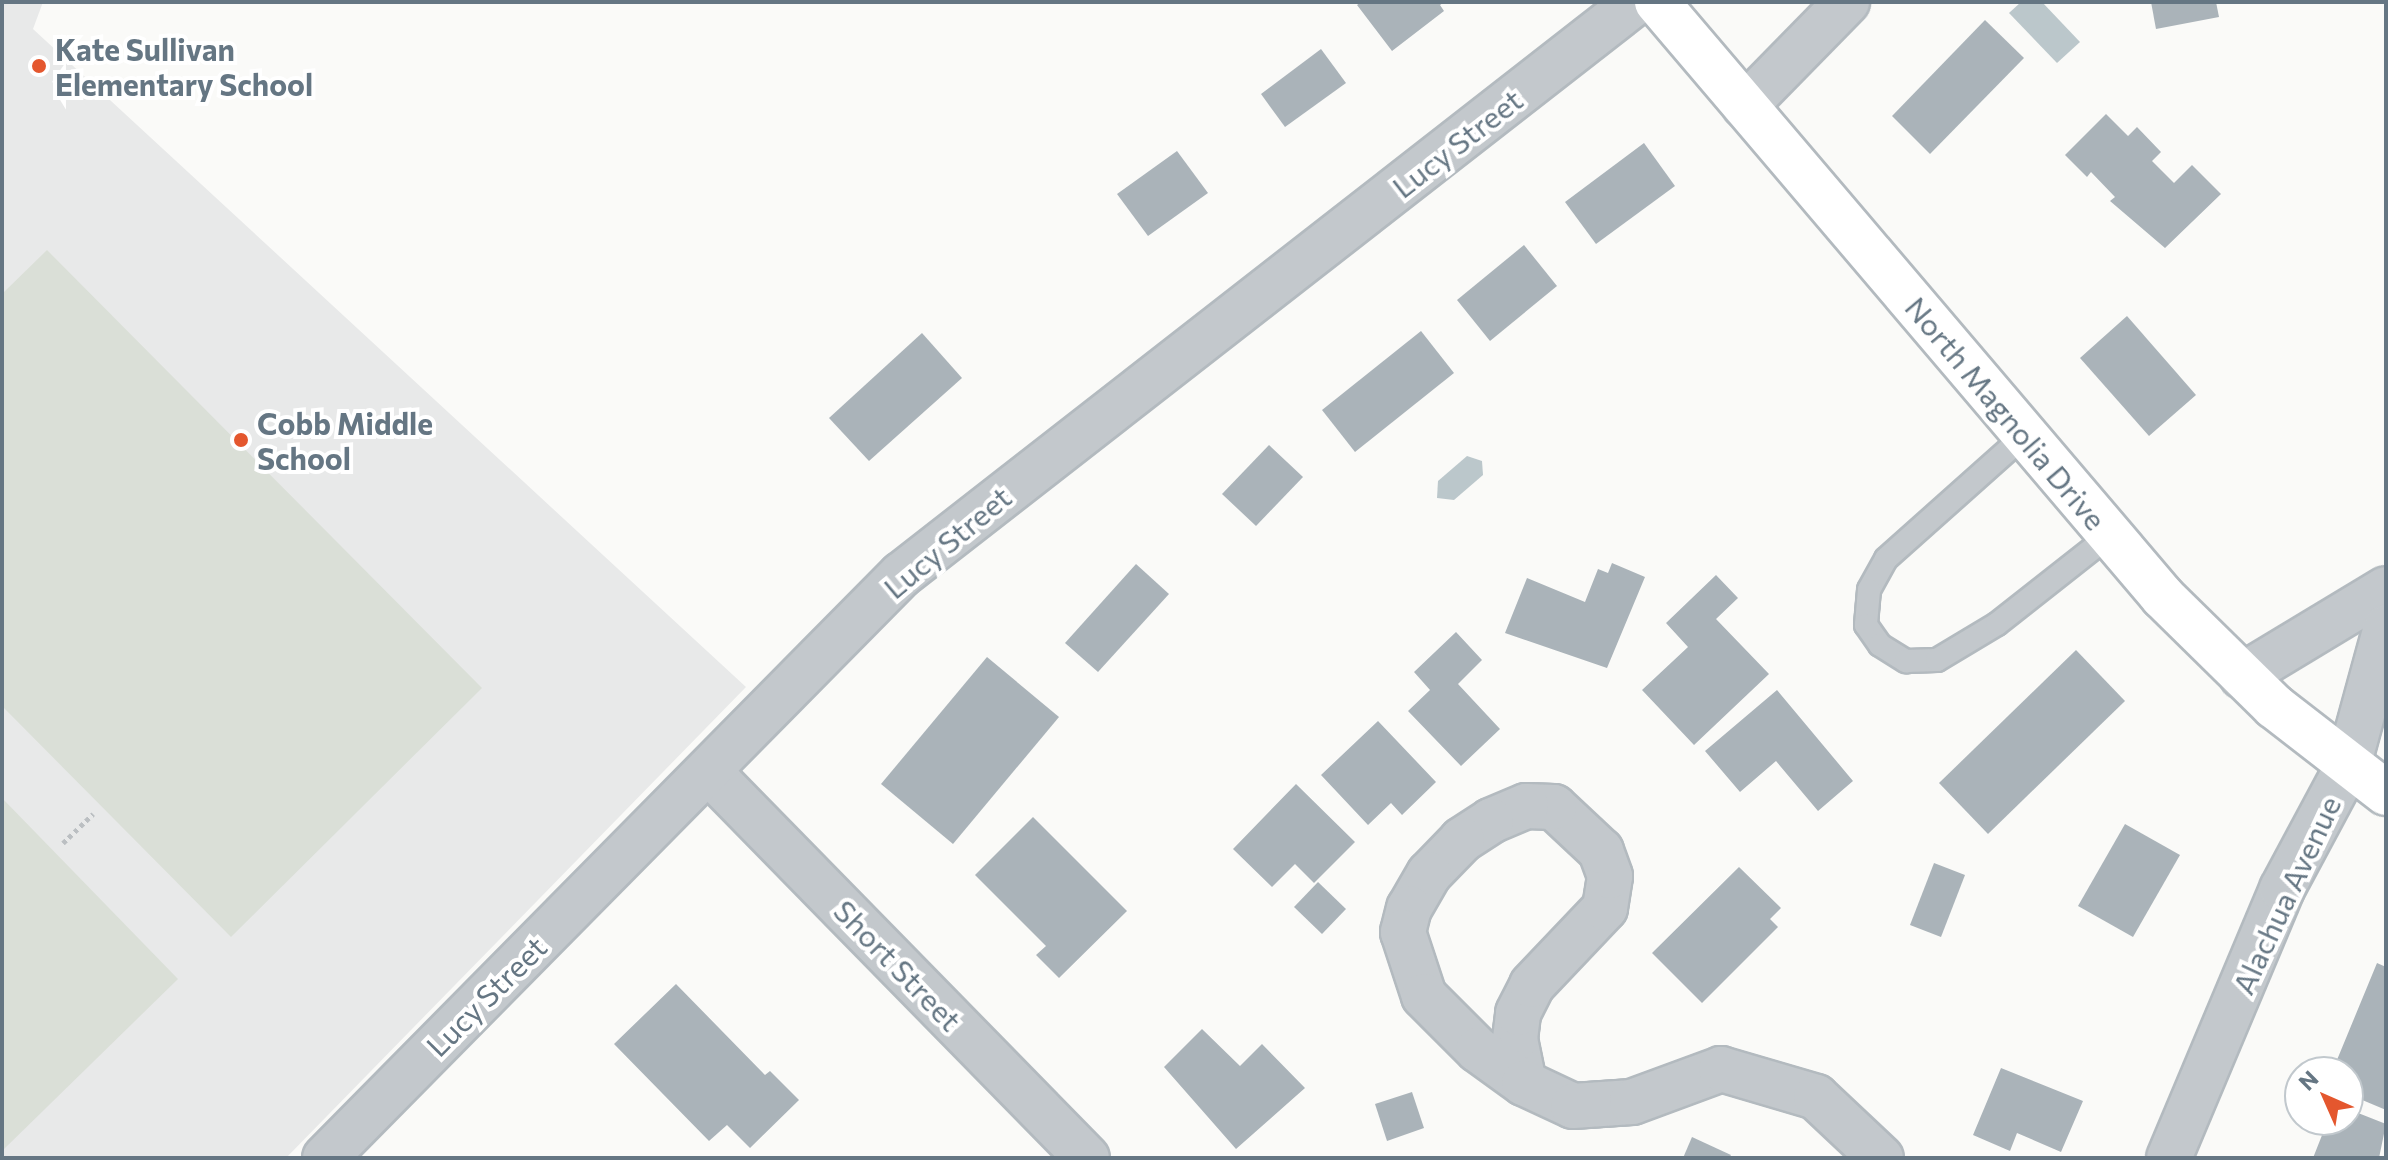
<!DOCTYPE html>
<style>
body{margin:0}
#map{position:relative;width:2388px;height:1160px;overflow:hidden;background:#fafaf8;font-family:Commissioner,sans-serif}
div>[style]{position:absolute}
.built>*{inset:0;background:#e8e9e9}
.green>*{inset:0;background:#dadfd7}
.water>*{inset:0;background:#bbc7cb}
.building>*{inset:0;background:#aab3b9}
.path>*{height:5px;margin-top:-2.5px;transform-origin:0;background:repeating-linear-gradient(90deg,#bbbfc2 0 4px,transparent 0 8px)}
.roads{filter:drop-shadow(2px 0 #b3babf) drop-shadow(-2px 0 #b3babf) drop-shadow(0 2px #b3babf) drop-shadow(0 -2px #b3babf)}
.service>*{height:22px;margin:-11px;padding:0 11px;transform-origin:11px;border-radius:11px;background:#c3c8cc}
.minor>*{height:44px;margin:-22px;padding:0 22px;transform-origin:22px;border-radius:22px;background:#c3c8cc}
.secondary>*{height:44px;margin:-22px;padding:0 22px;transform-origin:22px;border-radius:22px;background:#fff}
.dots>*{width:22px;height:22px;translate:-50% -50%;box-sizing:border-box;border:4px solid #fff;border-radius:50%}
span{translate:-50% -50%;white-space:nowrap;text-align:center;line-height:1.15;-webkit-text-stroke:8px #fff;paint-order:stroke}
.poi-label{font-size:30px;color:#657683;font-weight:700}
.left{translate:0 -50%;text-align:left}
.street-label{font-size:30px;color:#657683}
.frame{position:absolute;inset:0;border:4px solid #657683;pointer-events:none}
.north{position:absolute;left:2284px;top:1056px;width:80px;height:80px;box-sizing:border-box;background:#fff;border:2px solid #c1c8cd;border-radius:50%;rotate:315deg;font-size:22px;font-weight:700;line-height:32px;text-align:center;color:#657683}
.north::after{content:'';display:block;margin:auto;width:28px;height:36px;background:#e4572e;clip-path:polygon(50% 0,100% 100%,50% 72%,0 100%)}
</style>
<div id="map">
<div class="built">
<i style="clip-path:polygon(2px 2px,43px 2px,33px 29px,746px 687px,286px 1158px,2px 1158px)"></i>
</div>
<div class="green">
<i style="clip-path:polygon(47px 250px,482px 688px,231px 937px,2px 706px,2px 294px)"></i>
<i style="clip-path:polygon(2px 798px,178px 979px,2px 1151px)"></i>
</div>
<div class="water">
<i style="clip-path:polygon(2021px 2px,2042px 2px,2080px 42px,2057px 63px,2009px 13px)"></i>
<i style="clip-path:polygon(1467px 456px,1482px 461px,1483px 475px,1454px 500px,1437px 498px,1438px 481px)"></i>
</div>
<div class="building">
<i style="clip-path:polygon(1361px 2px,1444px 2px,1440px 5px,1444px 11px,1392px 51px,1357px 5px)"></i>
<i style="clip-path:polygon(2151px 2px,2216px 2px,2219px 17px,2156px 29px)"></i>
<i style="clip-path:polygon(1985px 20px,2024px 58px,1930px 154px,1892px 116px)"></i>
<i style="clip-path:polygon(1321px 49px,1346px 83px,1285px 127px,1261px 94px)"></i>
<i style="clip-path:polygon(2106px 114px,2128px 136px,2137px 127px,2161px 152px,2152px 161px,2174px 183px,2192px 165px,2221px 194px,2165px 248px,2110px 201px,2115px 197px,2091px 172px,2087px 177px,2065px 155px)"></i>
<i style="clip-path:polygon(1644px 143px,1675px 186px,1596px 244px,1565px 202px)"></i>
<i style="clip-path:polygon(1177px 151px,1208px 193px,1148px 236px,1117px 194px)"></i>
<i style="clip-path:polygon(1524px 245px,1557px 286px,1490px 341px,1457px 300px)"></i>
<i style="clip-path:polygon(2127px 316px,2196px 395px,2149px 436px,2080px 358px)"></i>
<i style="clip-path:polygon(1421px 331px,1454px 373px,1355px 452px,1322px 410px)"></i>
<i style="clip-path:polygon(922px 333px,962px 378px,869px 461px,829px 418px)"></i>
<i style="clip-path:polygon(1269px 445px,1303px 477px,1256px 526px,1222px 494px)"></i>
<i style="clip-path:polygon(1612px 563px,1645px 577px,1607px 668px,1505px 633px,1527px 578px,1585px 602px,1598px 569px,1608px 573px)"></i>
<i style="clip-path:polygon(1136px 564px,1169px 594px,1098px 672px,1065px 643px)"></i>
<i style="clip-path:polygon(1716px 575px,1738px 598px,1716px 619px,1769px 674px,1694px 745px,1642px 690px,1688px 647px,1666px 623px)"></i>
<i style="clip-path:polygon(1456px 632px,1482px 660px,1458px 684px,1500px 729px,1461px 766px,1408px 711px,1430px 690px,1414px 672px)"></i>
<i style="clip-path:polygon(2076px 650px,2125px 701px,1988px 834px,1939px 783px)"></i>
<i style="clip-path:polygon(987px 657px,1059px 717px,953px 844px,881px 784px)"></i>
<i style="clip-path:polygon(1777px 690px,1853px 781px,1818px 811px,1776px 761px,1740px 792px,1705px 751px)"></i>
<i style="clip-path:polygon(1378px 721px,1436px 782px,1402px 815px,1391px 803px,1368px 825px,1321px 775px)"></i>
<i style="clip-path:polygon(1296px 784px,1355px 842px,1314px 883px,1295px 864px,1272px 887px,1233px 849px)"></i>
<i style="clip-path:polygon(1033px 817px,1127px 911px,1059px 978px,1036px 955px,1046px 946px,975px 875px)"></i>
<i style="clip-path:polygon(2125px 824px,2180px 855px,2133px 937px,2078px 906px)"></i>
<i style="clip-path:polygon(1934px 863px,1965px 875px,1941px 937px,1910px 925px)"></i>
<i style="clip-path:polygon(1739px 867px,1781px 908px,1770px 919px,1778px 927px,1702px 1003px,1652px 953px)"></i>
<i style="clip-path:polygon(1318px 882px,1346px 909px,1322px 934px,1294px 907px)"></i>
<i style="clip-path:polygon(2377px 963px,2386px 967px,2386px 1110px,2348px 1094px,2348px 1072px,2332px 1072px)"></i>
<i style="clip-path:polygon(676px 984px,765px 1075px,770px 1071px,799px 1100px,750px 1148px,727px 1125px,709px 1141px,614px 1044px)"></i>
<i style="clip-path:polygon(1202px 1029px,1240px 1066px,1262px 1044px,1305px 1088px,1236px 1149px,1164px 1067px)"></i>
<i style="clip-path:polygon(2001px 1068px,2083px 1101px,2061px 1152px,2017px 1133px,2010px 1151px,1973px 1135px)"></i>
<i style="clip-path:polygon(1412px 1092px,1424px 1128px,1387px 1141px,1375px 1104px)"></i>
<i style="clip-path:polygon(2348px 1109px,2386px 1124px,2379px 1158px,2313px 1158px,2328px 1120px,2348px 1120px)"></i>
<i style="clip-path:polygon(1692px 1137px,1731px 1155px,1729px 1158px,1683px 1158px)"></i>
</div>
<div class="path">
<i style="left:63px;top:843px;width:42px;rotate:-44deg"></i>
</div>
<div class="roads">
<div class="service">
<i style="left:2025px;top:435px;width:186px;rotate:138.3deg"></i>
<i style="left:1886px;top:559px;width:35px;rotate:119deg"></i>
<i style="left:1869px;top:590px;width:35px;rotate:95deg"></i>
<i style="left:1866px;top:625px;width:24px;rotate:55deg"></i>
<i style="left:1880px;top:645px;width:31px;rotate:32deg"></i>
<i style="left:1906px;top:661px;width:31px;rotate:-2deg"></i>
<i style="left:1937px;top:660px;width:70px;rotate:-31deg"></i>
<i style="left:1997px;top:624px;width:144px;rotate:-38.2deg"></i>
</div>
<div class="minor">
<i style="left:1745px;top:106px;width:146px;rotate:-45.6deg"></i>
<i style="left:2242px;top:676px;width:168px;rotate:-31.1deg"></i>
<i style="left:709px;top:772px;width:540px;rotate:45.6deg"></i>
<i style="left:1524px;top:1083px;width:45px;rotate:-101.6deg"></i>
<i style="left:1515px;top:1039px;width:26px;rotate:-83deg"></i>
<i style="left:1518px;top:1013px;width:31px;rotate:-63deg"></i>
<i style="left:1532px;top:985px;width:106px;rotate:-46.5deg"></i>
<i style="left:1605px;top:908px;width:32px;rotate:-81deg"></i>
<i style="left:1610px;top:876px;width:27px;rotate:-110deg"></i>
<i style="left:1601px;top:851px;width:64px;rotate:-136.9deg"></i>
<i style="left:1554px;top:807px;width:28px;rotate:-178deg"></i>
<i style="left:1526px;top:806px;width:38px;rotate:157deg"></i>
<i style="left:1491px;top:821px;width:35px;rotate:147deg"></i>
<i style="left:1462px;top:840px;width:47px;rotate:134.1deg"></i>
<i style="left:1429px;top:874px;width:39px;rotate:120deg"></i>
<i style="left:1409px;top:908px;width:25px;rotate:104deg"></i>
<i style="left:1403px;top:932px;width:67px;rotate:71.8deg"></i>
<i style="left:1424px;top:996px;width:76px;rotate:45deg"></i>
<i style="left:1478px;top:1050px;width:57px;rotate:35.7deg"></i>
<i style="left:1524px;top:1083px;width:54px;rotate:25.1deg"></i>
<i style="left:1573px;top:1106px;width:59px;rotate:-3.9deg"></i>
<i style="left:1632px;top:1102px;width:95px;rotate:-20.3deg"></i>
<i style="left:1721px;top:1069px;width:99px;rotate:16.4deg"></i>
<i style="left:1816px;top:1097px;width:89px;rotate:43.2deg"></i>
<i style="left:325px;top:1158px;width:820px;rotate:-45.35deg"></i>
<i style="left:901px;top:575px;width:932px;rotate:-37.94deg"></i>
<i style="left:2169px;top:1158px;width:292px;rotate:-67.2deg"></i>
<i style="left:2282px;top:889px;width:140px;rotate:-61.8deg"></i>
<i style="left:2348px;top:766px;width:144px;rotate:-74.7deg"></i>
</div>
<div class="secondary">
<i style="left:1657px;top:2px;width:781px;rotate:49.62deg"></i>
<i style="left:2163px;top:597px;width:156px;rotate:44.5deg"></i>
<i style="left:2274px;top:706px;width:142px;rotate:37.8deg"></i>
</div>
</div>
<div class="dots">
<i style="left:39px;top:66px;background:#e4572e"></i>
<i style="left:241px;top:440px;background:#e4572e"></i>
</div>
<div class="poi-label">
<span class="left" style="left:55px;top:66px">Kate Sullivan<br>Elementary School</span>
<span class="left" style="left:257px;top:440px">Cobb Middle<br>School</span>
</div>
<div class="street-label">
<span style="left:1457px;top:143px;rotate:-38deg">Lucy Street</span>
<span style="left:2006px;top:413px;rotate:50deg">North Magnolia Drive</span>
<span style="left:947px;top:542px;rotate:-40deg">Lucy Street</span>
<span style="left:2286px;top:895px;rotate:-65deg">Alachua Avenue</span>
<span style="left:898px;top:965px;rotate:46deg">Short Street</span>
<span style="left:486px;top:996px;rotate:-45deg">Lucy Street</span>
</div>
<div class="frame"></div>
<div class="north">N</div>
</div>
